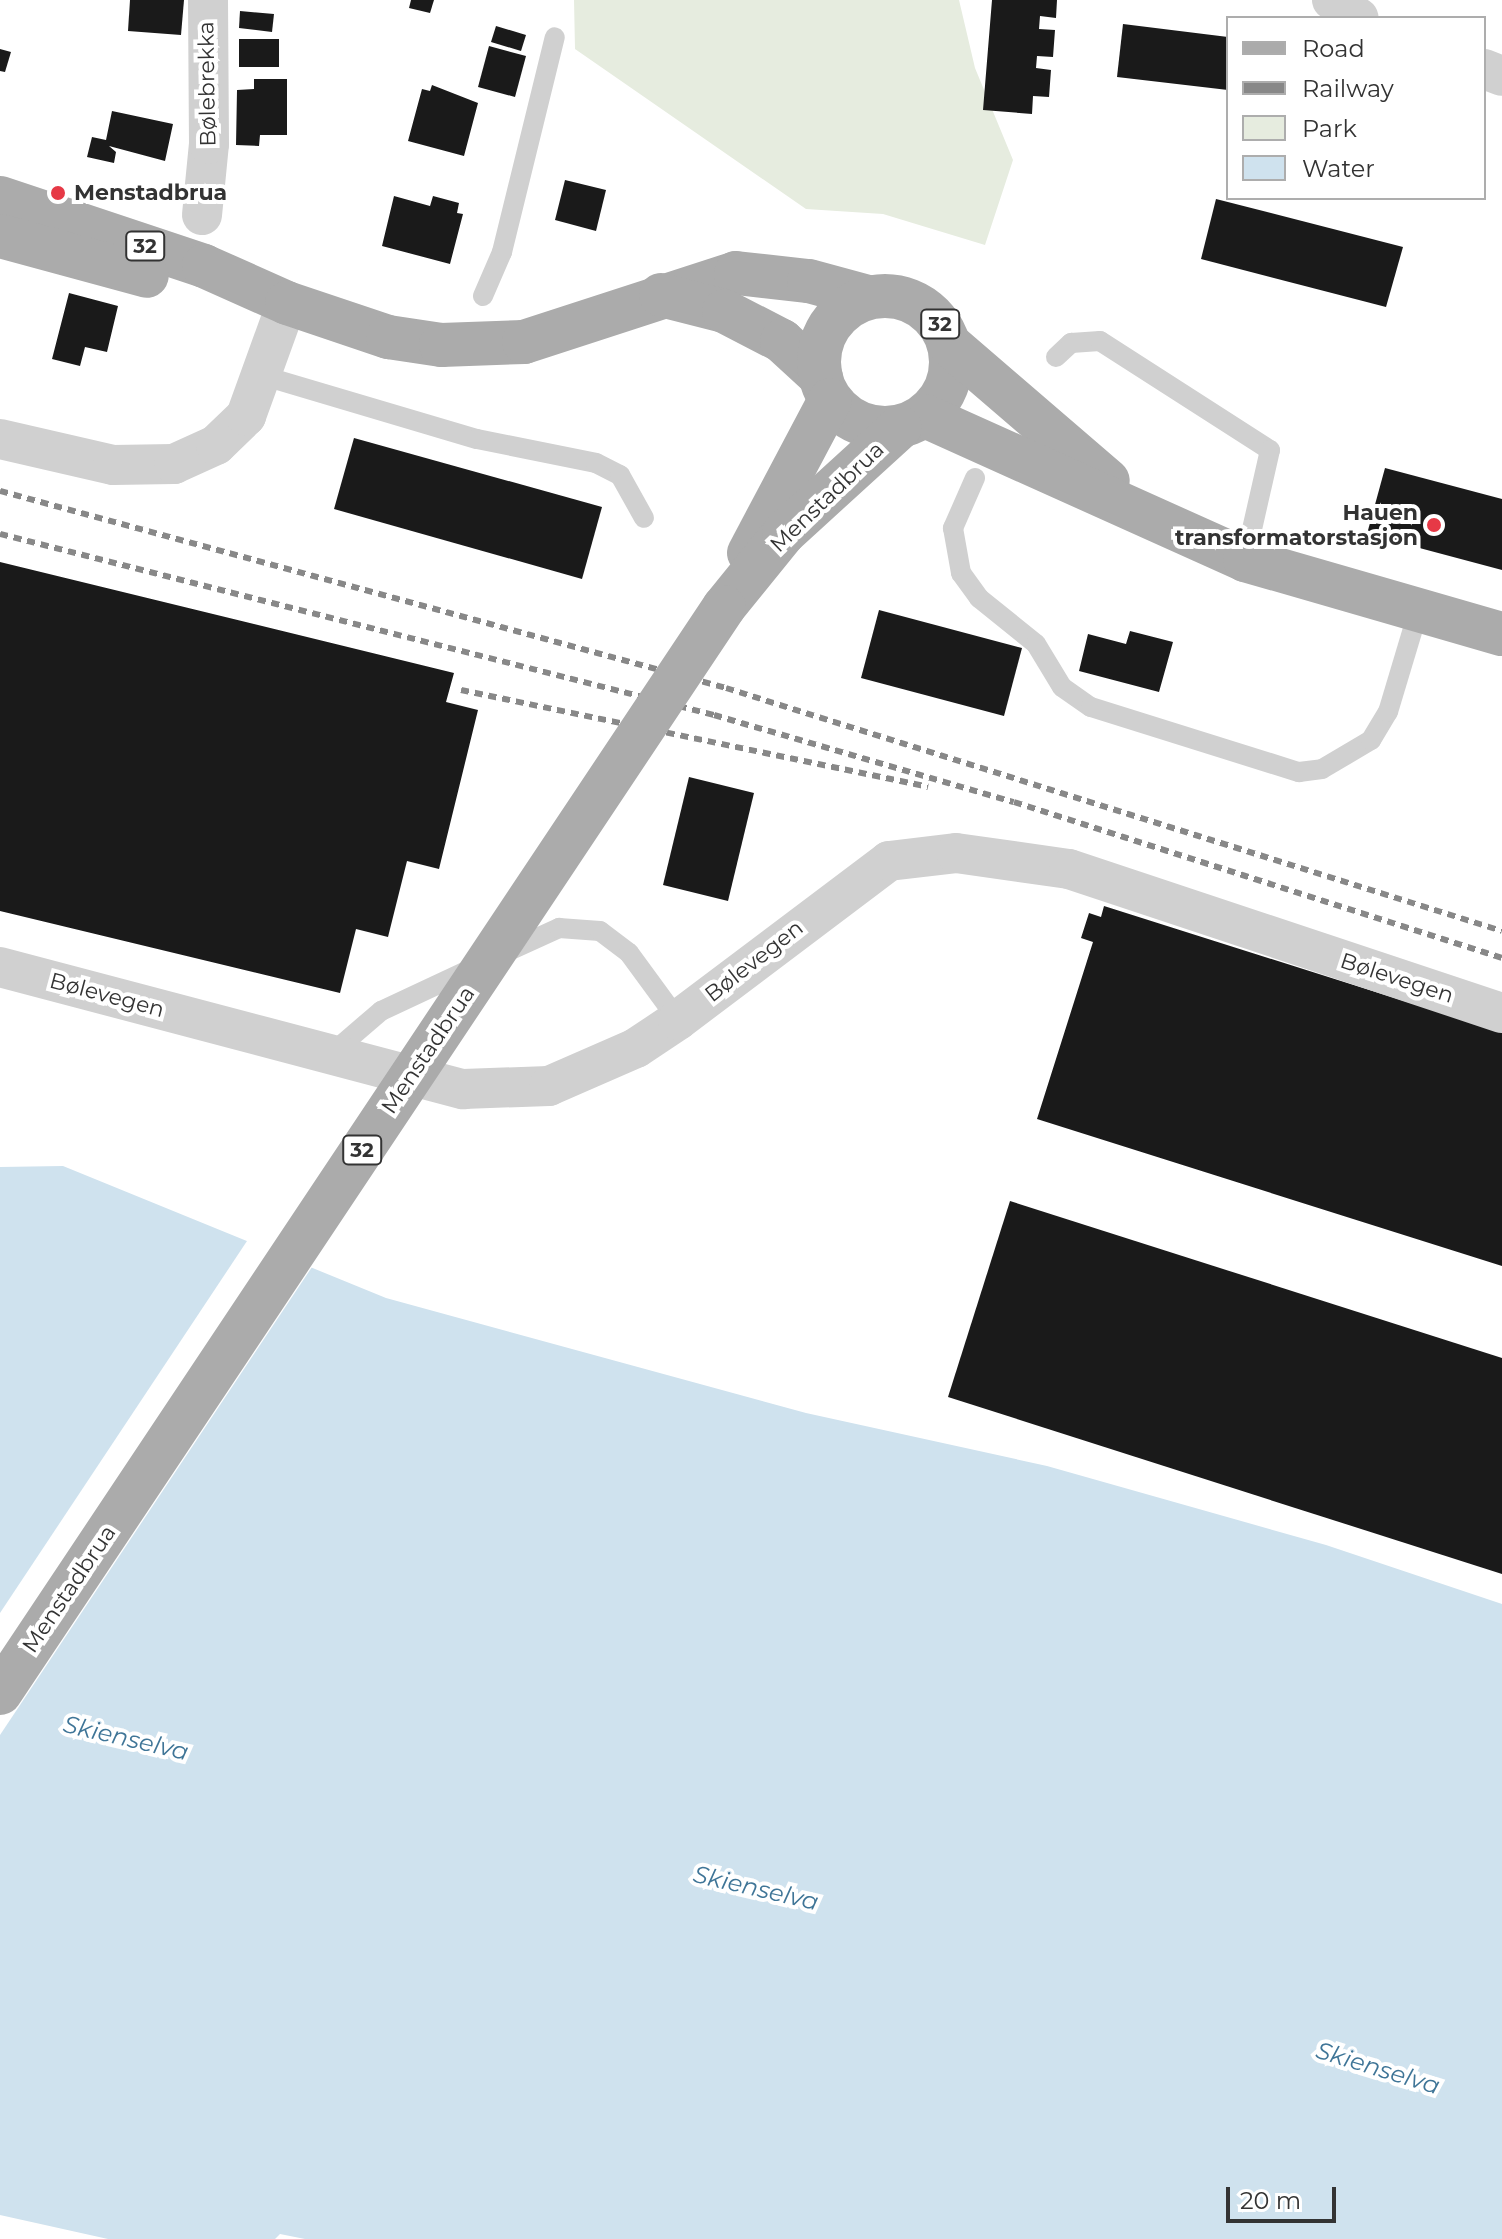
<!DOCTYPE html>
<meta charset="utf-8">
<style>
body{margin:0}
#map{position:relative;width:1502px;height:2239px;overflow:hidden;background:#fff;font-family:Montserrat,sans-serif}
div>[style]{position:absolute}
.green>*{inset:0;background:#e6ecdf}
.water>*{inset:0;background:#cfe2ee}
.pier>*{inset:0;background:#fff}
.building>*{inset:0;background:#1a1a1a}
.service>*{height:20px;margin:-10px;padding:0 10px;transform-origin:10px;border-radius:10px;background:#d0d0d0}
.minor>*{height:40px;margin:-20px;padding:0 20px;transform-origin:20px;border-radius:20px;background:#d0d0d0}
.primary>*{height:44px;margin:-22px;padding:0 22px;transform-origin:22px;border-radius:22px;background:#ababab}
.primary>.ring{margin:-22px;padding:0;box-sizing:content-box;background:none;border:44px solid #ababab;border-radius:50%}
.rail>*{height:6px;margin-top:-3px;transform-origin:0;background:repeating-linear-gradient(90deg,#888 0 8px,transparent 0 14px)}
.primary-bridge>*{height:44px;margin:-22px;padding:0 22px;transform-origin:22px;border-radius:22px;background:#ababab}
.dots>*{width:22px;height:22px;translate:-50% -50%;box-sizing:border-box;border:4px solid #fff;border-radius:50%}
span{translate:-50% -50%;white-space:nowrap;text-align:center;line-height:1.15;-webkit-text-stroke:8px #fff;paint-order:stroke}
.shield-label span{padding:2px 6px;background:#fff;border:2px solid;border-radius:6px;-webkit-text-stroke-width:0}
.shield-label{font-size:20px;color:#333;font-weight:700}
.street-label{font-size:22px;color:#333}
.poi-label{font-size:22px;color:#333;font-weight:700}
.left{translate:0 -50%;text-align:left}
.right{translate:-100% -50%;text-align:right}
.water-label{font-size:24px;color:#3f7597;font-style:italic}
.legend{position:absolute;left:1226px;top:16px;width:260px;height:184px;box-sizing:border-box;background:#fff;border:2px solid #adadad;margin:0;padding:10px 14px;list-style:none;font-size:24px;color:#333}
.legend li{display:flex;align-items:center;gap:16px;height:40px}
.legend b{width:40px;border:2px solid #adadad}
.scale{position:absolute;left:1226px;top:2187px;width:110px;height:36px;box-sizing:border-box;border:4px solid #333;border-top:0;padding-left:10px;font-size:24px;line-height:28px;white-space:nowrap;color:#333;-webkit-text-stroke:6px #fff;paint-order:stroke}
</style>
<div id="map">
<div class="green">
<i style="clip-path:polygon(574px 0,959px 0,975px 68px,1013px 160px,985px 245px,883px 214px,806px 209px,575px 49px)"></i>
</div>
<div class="water">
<i style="clip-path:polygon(63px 1166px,386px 1298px,806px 1413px,1047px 1466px,1326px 1545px,1502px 1604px,1502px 2239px,305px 2239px,280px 2234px,275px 2239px,108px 2239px,0 2215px,0 1167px)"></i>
</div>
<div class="pier">
<i style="clip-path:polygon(249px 1238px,314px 1264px,0 1735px,0 1613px)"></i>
</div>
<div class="building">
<i style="clip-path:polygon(130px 0,184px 0,181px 35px,128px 31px)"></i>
<i style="clip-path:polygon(411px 0,434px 0,430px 13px,409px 8px)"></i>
<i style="clip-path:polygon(992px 0,1057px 0,1056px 18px,1040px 16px,1039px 29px,1055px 30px,1053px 57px,1037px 56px,1036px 68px,1051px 70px,1049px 97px,1033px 96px,1032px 114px,983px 110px)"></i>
<i style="clip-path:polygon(240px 11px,274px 14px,272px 32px,239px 28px)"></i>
<i style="clip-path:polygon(1123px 24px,1228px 37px,1228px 90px,1117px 77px)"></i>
<i style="clip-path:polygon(496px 26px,526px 35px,521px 51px,491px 42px)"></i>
<i style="clip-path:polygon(239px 39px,279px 39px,279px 67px,239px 67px)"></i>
<i style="clip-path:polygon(489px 46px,526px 56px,515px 97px,478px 87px)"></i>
<i style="clip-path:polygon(0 49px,11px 52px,5px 72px,0 71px)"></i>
<i style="clip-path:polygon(254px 79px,287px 79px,287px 135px,260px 135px,259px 146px,236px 145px,237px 90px,254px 89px)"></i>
<i style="clip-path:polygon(432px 85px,478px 103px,464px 156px,408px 141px,422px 89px,430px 91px)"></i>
<i style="clip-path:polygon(112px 111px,173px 124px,165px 161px,109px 146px,116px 152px,114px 163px,87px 157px,92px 137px,106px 140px)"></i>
<i style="clip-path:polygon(565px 180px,606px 190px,596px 231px,555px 220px)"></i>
<i style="clip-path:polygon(394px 196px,430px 206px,433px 196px,459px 203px,457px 213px,463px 214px,450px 264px,382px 246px)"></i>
<i style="clip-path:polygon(1216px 199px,1403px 247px,1386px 307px,1201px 259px)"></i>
<i style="clip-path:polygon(69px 293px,118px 306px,107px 352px,85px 347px,80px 366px,52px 359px)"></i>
<i style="clip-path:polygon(354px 438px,602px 507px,582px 579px,334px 509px)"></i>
<i style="clip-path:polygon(1385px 468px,1502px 499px,1502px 570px,1367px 534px)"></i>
<i style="clip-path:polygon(0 562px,454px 673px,446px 702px,478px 710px,439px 869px,407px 861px,388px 937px,356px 929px,340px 993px,0 911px)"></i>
<i style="clip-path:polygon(879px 610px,1022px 648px,1004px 716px,861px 678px)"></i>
<i style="clip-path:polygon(1130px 631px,1173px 642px,1159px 692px,1079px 671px,1088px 634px,1126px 644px)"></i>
<i style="clip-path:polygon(689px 777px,754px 793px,728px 901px,663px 885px)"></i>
<i style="clip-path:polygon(1104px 906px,1502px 1032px,1502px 1266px,1037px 1119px,1093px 942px,1081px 938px,1089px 913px,1101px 917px)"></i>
<i style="clip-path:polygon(1010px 1201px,1502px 1358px,1502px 1574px,948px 1397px)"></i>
</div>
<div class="service">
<i style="left:483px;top:296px;width:48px;rotate:-66.6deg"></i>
<i style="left:502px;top:252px;width:221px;rotate:-76.2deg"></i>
<i style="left:1056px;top:357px;width:21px;rotate:-43deg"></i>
<i style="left:1071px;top:343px;width:29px;rotate:-4deg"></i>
<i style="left:1100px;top:341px;width:202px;rotate:32.7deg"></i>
<i style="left:1270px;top:450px;width:113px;rotate:102.8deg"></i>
<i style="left:264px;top:376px;width:222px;rotate:16.5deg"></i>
<i style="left:477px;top:439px;width:121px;rotate:11.4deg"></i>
<i style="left:596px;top:463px;width:27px;rotate:27deg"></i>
<i style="left:620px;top:475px;width:49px;rotate:60.8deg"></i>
<i style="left:975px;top:478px;width:55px;rotate:113.7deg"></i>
<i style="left:953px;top:528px;width:46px;rotate:79.9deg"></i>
<i style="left:961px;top:573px;width:31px;rotate:54deg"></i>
<i style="left:979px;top:598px;width:73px;rotate:38.9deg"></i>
<i style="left:1036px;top:644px;width:50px;rotate:58.8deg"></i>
<i style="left:1062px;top:687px;width:35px;rotate:35deg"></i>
<i style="left:1091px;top:707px;width:218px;rotate:17.4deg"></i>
<i style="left:1299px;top:772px;width:23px;rotate:-7deg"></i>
<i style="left:1322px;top:769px;width:57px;rotate:-30.6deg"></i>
<i style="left:1371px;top:740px;width:33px;rotate:-59deg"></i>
<i style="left:1388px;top:712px;width:104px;rotate:-73.3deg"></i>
<i style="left:502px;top:954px;width:63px;rotate:-24.5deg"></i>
<i style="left:559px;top:928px;width:41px;rotate:4.2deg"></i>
<i style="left:600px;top:931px;width:36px;rotate:37deg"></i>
<i style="left:629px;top:953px;width:83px;rotate:53.8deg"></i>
<i style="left:331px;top:1054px;width:66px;rotate:-40.7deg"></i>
<i style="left:381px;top:1011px;width:102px;rotate:-25.1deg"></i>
</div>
<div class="minor">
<i style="left:1332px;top:0;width:32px;rotate:34deg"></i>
<i style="left:1484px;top:69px;width:19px;rotate:21deg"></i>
<i style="left:202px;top:215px;width:71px;rotate:-84.4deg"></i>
<i style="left:209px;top:144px;width:144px;rotate:-90.4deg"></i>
<i style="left:0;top:439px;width:116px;rotate:13deg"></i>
<i style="left:113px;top:465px;width:61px;rotate:-0.9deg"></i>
<i style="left:174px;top:464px;width:46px;rotate:-24.3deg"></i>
<i style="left:216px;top:445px;width:42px;rotate:-44deg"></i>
<i style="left:246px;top:416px;width:120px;rotate:-70.1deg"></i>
<i style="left:0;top:967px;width:479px;rotate:14.8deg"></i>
<i style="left:463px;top:1089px;width:86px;rotate:-2deg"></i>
<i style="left:549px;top:1086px;width:95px;rotate:-23.6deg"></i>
<i style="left:636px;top:1048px;width:50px;rotate:-33.7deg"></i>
<i style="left:678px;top:1020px;width:264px;rotate:-37deg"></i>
<i style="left:889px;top:861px;width:67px;rotate:-6.8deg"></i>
<i style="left:956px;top:853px;width:114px;rotate:8.1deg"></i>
<i style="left:1069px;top:869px;width:456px;rotate:18.4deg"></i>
</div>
<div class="primary">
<i style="left:0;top:198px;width:215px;rotate:18.4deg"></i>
<i style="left:204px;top:266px;width:91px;rotate:24deg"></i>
<i style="left:287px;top:303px;width:107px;rotate:18.6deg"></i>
<i style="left:388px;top:337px;width:54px;rotate:8.6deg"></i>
<i style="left:441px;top:345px;width:83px;rotate:-2.1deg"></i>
<i style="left:524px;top:342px;width:223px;rotate:-18deg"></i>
<i style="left:736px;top:273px;width:73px;rotate:6.3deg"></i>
<i style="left:809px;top:281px;width:61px;rotate:15.2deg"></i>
<i style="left:0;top:236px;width:152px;rotate:15.2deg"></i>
<i style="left:661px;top:295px;width:65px;rotate:14.3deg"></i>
<i style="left:724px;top:311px;width:65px;rotate:27.3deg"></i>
<i style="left:782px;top:341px;width:53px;rotate:42.7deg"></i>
<i class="ring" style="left:819px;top:296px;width:88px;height:88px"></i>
<i style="left:950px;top:345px;width:208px;rotate:40.7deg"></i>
<i style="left:925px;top:416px;width:351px;rotate:24.2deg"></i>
<i style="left:1245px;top:560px;width:267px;rotate:16.1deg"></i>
<i style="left:749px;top:553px;width:173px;rotate:-62.1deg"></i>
<i style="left:724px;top:607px;width:95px;rotate:-51deg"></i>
<i style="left:784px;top:533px;width:157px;rotate:-42.4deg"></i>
</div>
<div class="rail">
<i style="left:0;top:491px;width:752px;rotate:15.18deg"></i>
<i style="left:726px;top:688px;width:813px;rotate:17.39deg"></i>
<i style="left:0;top:534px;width:737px;rotate:14.22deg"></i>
<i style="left:714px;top:715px;width:312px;rotate:16.2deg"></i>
<i style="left:1014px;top:802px;width:512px;rotate:17.73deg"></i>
<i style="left:461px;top:690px;width:477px;rotate:11.7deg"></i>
</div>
<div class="primary-bridge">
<i style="left:0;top:1693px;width:1305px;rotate:-56.31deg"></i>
</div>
<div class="dots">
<i style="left:58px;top:193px;background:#e63946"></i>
<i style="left:1434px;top:525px;background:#e63946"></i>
</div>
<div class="shield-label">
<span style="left:145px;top:246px">32</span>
<span style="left:940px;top:324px">32</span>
<span style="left:362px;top:1150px">32</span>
</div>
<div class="street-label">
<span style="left:207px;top:84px;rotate:-91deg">Bølebrekka</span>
<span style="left:827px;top:497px;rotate:-44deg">Menstadbrua</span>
<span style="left:754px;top:961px;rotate:-38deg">Bølevegen</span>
<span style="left:1397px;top:978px;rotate:18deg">Bølevegen</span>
<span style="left:107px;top:995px;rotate:15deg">Bølevegen</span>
<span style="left:428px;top:1050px;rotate:-56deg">Menstadbrua</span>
<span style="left:69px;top:1589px;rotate:-56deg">Menstadbrua</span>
</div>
<div class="poi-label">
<span class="left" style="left:74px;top:193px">Menstadbrua</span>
<span class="right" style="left:1418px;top:525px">Hauen<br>transformatorstasjon</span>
</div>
<div class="water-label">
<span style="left:126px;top:1738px;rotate:13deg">Skienselva</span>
<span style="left:756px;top:1888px;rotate:13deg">Skienselva</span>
<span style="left:1378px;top:2068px;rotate:17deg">Skienselva</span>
</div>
<ul class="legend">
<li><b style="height:10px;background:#ababab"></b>Road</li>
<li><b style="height:10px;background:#888"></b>Railway</li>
<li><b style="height:22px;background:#e6ecdf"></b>Park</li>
<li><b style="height:22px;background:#cfe2ee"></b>Water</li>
</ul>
<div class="scale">20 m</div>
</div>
